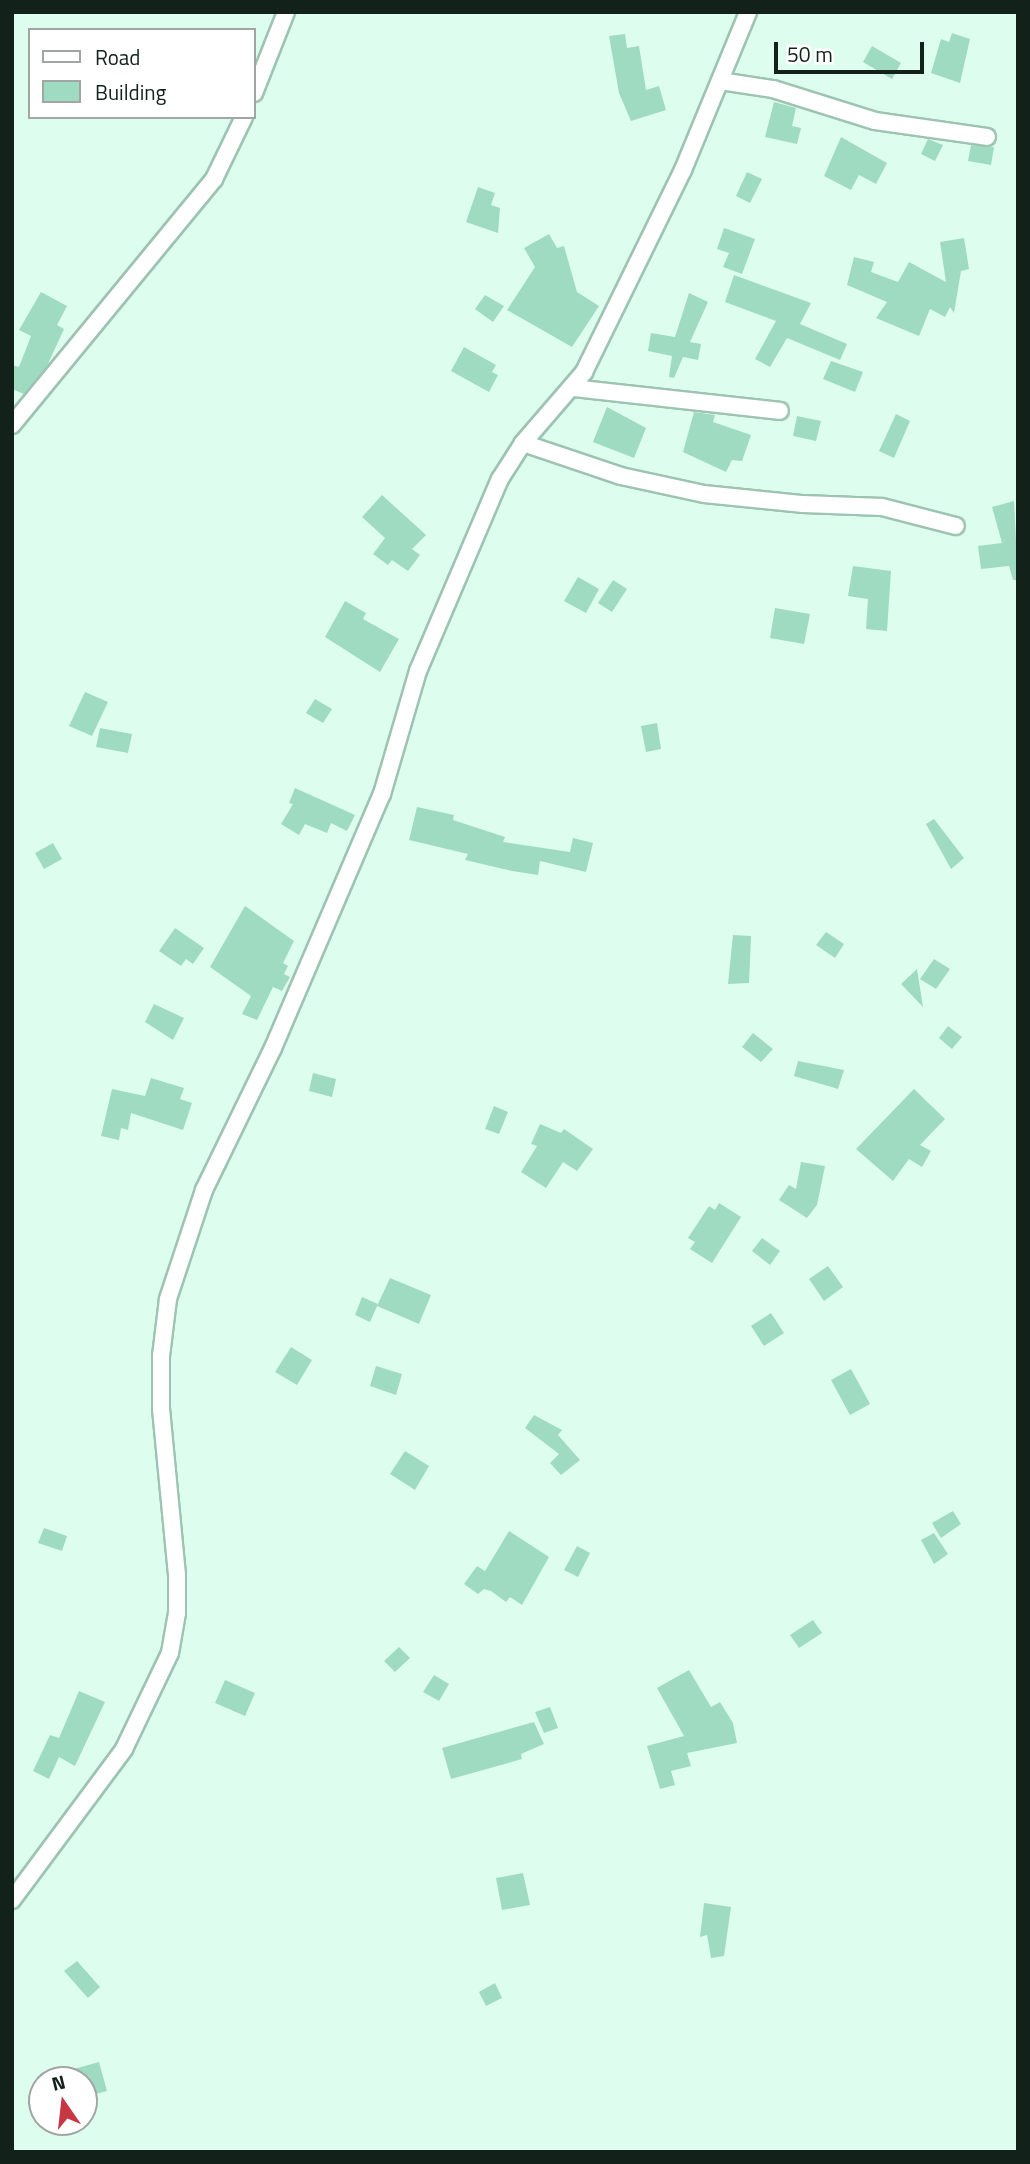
<!DOCTYPE html>
<style>
body{margin:0}
#map{position:relative;width:1030px;height:2164px;overflow:hidden;background:#ddfdef;font-family:"Titillium Web",sans-serif}
div>[style]{position:absolute}
.building>*{inset:0;background:#9fdbc1}
.roads{filter:drop-shadow(2px 0 #9dc3b2) drop-shadow(-2px 0 #9dc3b2) drop-shadow(0 2px #9dc3b2) drop-shadow(0 -2px #9dc3b2)}
.minor>*{height:16px;margin:-8px;padding:0 8px;transform-origin:8px;border-radius:8px;background:#fff}
span{translate:-50% -50%;white-space:nowrap;text-align:center;line-height:1.15;-webkit-text-stroke:7px #fff;paint-order:stroke}
.frame{position:absolute;inset:0;border:14px solid #12211a;pointer-events:none}
.legend{position:absolute;left:28px;top:28px;width:228px;height:91px;box-sizing:border-box;background:#fff;border:2px solid #a0a6a3;margin:0;padding:9px 12px;list-style:none;font-size:21px;color:#12211a}
.legend li{display:flex;align-items:center;gap:14px;height:35px}
.legend b{width:35px;border:2px solid #a0a6a3}
.north{position:absolute;left:28px;top:2066px;width:70px;height:70px;box-sizing:border-box;background:#fff;border:2px solid #a0a6a3;border-radius:50%;rotate:346deg;font-size:19px;font-weight:700;line-height:28px;text-align:center;color:#12211a}
.north::after{content:'';display:block;margin:auto;width:24px;height:32px;background:#c73744;clip-path:polygon(50% 0,100% 100%,50% 72%,0 100%)}
.scale{position:absolute;left:774px;top:42px;width:150px;height:32px;box-sizing:border-box;border:4px solid #12211a;border-top:0;padding-left:9px;font-size:21px;line-height:24px;white-space:nowrap;color:#12211a;-webkit-text-stroke:5px #fff;paint-order:stroke}
</style>
<div id="map">
<div class="building">
<i style="clip-path:polygon(952px 33px,970px 39px,960px 83px,931px 73px,941px 39px,949px 42px)"></i>
<i style="clip-path:polygon(625px 34px,627px 48px,639px 46px,646px 90px,659px 86px,666px 110px,631px 121px,619px 93px,609px 36px)"></i>
<i style="clip-path:polygon(872px 46px,901px 63px,892px 79px,863px 62px)"></i>
<i style="clip-path:polygon(774px 102px,796px 108px,792px 126px,801px 128px,797px 144px,765px 137px)"></i>
<i style="clip-path:polygon(841px 137px,887px 163px,876px 184px,859px 175px,851px 190px,824px 176px)"></i>
<i style="clip-path:polygon(928px 139px,943px 145px,935px 161px,921px 154px)"></i>
<i style="clip-path:polygon(971px 145px,994px 147px,991px 165px,968px 161px)"></i>
<i style="clip-path:polygon(747px 172px,762px 179px,750px 203px,736px 196px)"></i>
<i style="clip-path:polygon(478px 187px,495px 193px,491px 205px,500px 208px,498px 233px,466px 222px)"></i>
<i style="clip-path:polygon(724px 228px,755px 239px,742px 274px,723px 267px,729px 253px,717px 249px)"></i>
<i style="clip-path:polygon(549px 234px,557px 248px,564px 246px,577px 292px,599px 306px,572px 347px,507px 310px,535px 267px,524px 248px)"></i>
<i style="clip-path:polygon(964px 238px,969px 269px,961px 271px,954px 313px,950px 307px,945px 317px,930px 309px,919px 336px,876px 318px,887px 302px,847px 285px,854px 257px,874px 262px,871px 272px,898px 282px,909px 262px,946px 282px,940px 242px)"></i>
<i style="clip-path:polygon(734px 275px,811px 303px,800px 324px,847px 344px,840px 360px,787px 338px,770px 367px,755px 359px,776px 321px,725px 302px)"></i>
<i style="clip-path:polygon(41px 292px,67px 306px,57px 325px,64px 329px,47px 366px,24px 394px,12px 389px,12px 365px,19px 367px,31px 336px,19px 330px)"></i>
<i style="clip-path:polygon(689px 293px,708px 302px,690px 342px,701px 344px,698px 360px,683px 357px,674px 378px,669px 377px,672px 356px,648px 351px,651px 333px,675px 337px)"></i>
<i style="clip-path:polygon(485px 295px,504px 306px,493px 322px,475px 309px)"></i>
<i style="clip-path:polygon(464px 347px,496px 365px,492px 372px,498px 375px,489px 392px,451px 371px)"></i>
<i style="clip-path:polygon(831px 361px,863px 372px,855px 392px,823px 379px)"></i>
<i style="clip-path:polygon(607px 407px,646px 428px,634px 458px,593px 442px)"></i>
<i style="clip-path:polygon(694px 412px,715px 415px,713px 422px,751px 435px,742px 461px,732px 460px,726px 472px,683px 452px)"></i>
<i style="clip-path:polygon(896px 414px,910px 421px,894px 458px,879px 451px)"></i>
<i style="clip-path:polygon(797px 416px,821px 421px,816px 441px,793px 436px)"></i>
<i style="clip-path:polygon(382px 495px,426px 535px,412px 549px,420px 555px,408px 571px,392px 560px,388px 565px,373px 554px,385px 538px,362px 517px)"></i>
<i style="clip-path:polygon(1014px 501px,1018px 580px,1013px 580px,1009px 566px,981px 569px,978px 546px,1002px 543px,992px 507px)"></i>
<i style="clip-path:polygon(853px 566px,891px 571px,887px 631px,866px 629px,868px 599px,848px 596px)"></i>
<i style="clip-path:polygon(578px 577px,599px 589px,586px 613px,564px 601px)"></i>
<i style="clip-path:polygon(613px 580px,627px 589px,612px 612px,598px 603px)"></i>
<i style="clip-path:polygon(345px 601px,366px 613px,363px 619px,399px 639px,380px 672px,325px 637px)"></i>
<i style="clip-path:polygon(775px 608px,810px 614px,804px 644px,770px 638px)"></i>
<i style="clip-path:polygon(85px 692px,108px 702px,92px 736px,69px 726px)"></i>
<i style="clip-path:polygon(315px 699px,332px 709px,323px 723px,306px 713px)"></i>
<i style="clip-path:polygon(657px 723px,661px 749px,646px 752px,641px 726px)"></i>
<i style="clip-path:polygon(100px 728px,132px 734px,128px 753px,96px 747px)"></i>
<i style="clip-path:polygon(295px 788px,355px 815px,347px 831px,331px 823px,327px 833px,305px 824px,299px 835px,281px 824px,293px 804px,289px 803px)"></i>
<i style="clip-path:polygon(417px 807px,454px 815px,453px 820px,505px 837px,503px 842px,570px 852px,573px 838px,593px 843px,586px 872px,540px 861px,538px 875px,512px 871px,465px 860px,468px 854px,409px 840px)"></i>
<i style="clip-path:polygon(934px 819px,964px 858px,951px 869px,926px 824px)"></i>
<i style="clip-path:polygon(53px 843px,62px 859px,44px 869px,35px 853px)"></i>
<i style="clip-path:polygon(245px 906px,294px 941px,283px 963px,288px 966px,284px 974px,290px 977px,282px 991px,273px 987px,257px 1020px,242px 1014px,251px 996px,210px 967px)"></i>
<i style="clip-path:polygon(175px 928px,204px 948px,193px 964px,186px 959px,181px 966px,159px 951px)"></i>
<i style="clip-path:polygon(826px 932px,844px 944px,835px 958px,816px 945px)"></i>
<i style="clip-path:polygon(733px 935px,751px 936px,749px 983px,728px 984px)"></i>
<i style="clip-path:polygon(934px 959px,950px 969px,936px 989px,920px 979px)"></i>
<i style="clip-path:polygon(917px 969px,923px 1007px,901px 984px)"></i>
<i style="clip-path:polygon(154px 1004px,184px 1018px,173px 1040px,145px 1022px)"></i>
<i style="clip-path:polygon(948px 1026px,962px 1037px,952px 1049px,939px 1038px)"></i>
<i style="clip-path:polygon(753px 1033px,773px 1049px,761px 1062px,742px 1047px)"></i>
<i style="clip-path:polygon(798px 1061px,844px 1070px,838px 1089px,794px 1076px)"></i>
<i style="clip-path:polygon(313px 1073px,336px 1079px,332px 1097px,309px 1091px)"></i>
<i style="clip-path:polygon(151px 1078px,184px 1088px,180px 1099px,192px 1103px,183px 1130px,131px 1113px,128px 1130px,121px 1128px,119px 1140px,101px 1136px,112px 1089px,145px 1096px)"></i>
<i style="clip-path:polygon(914px 1089px,945px 1119px,920px 1145px,931px 1151px,922px 1167px,909px 1159px,893px 1181px,856px 1149px)"></i>
<i style="clip-path:polygon(494px 1106px,508px 1112px,499px 1134px,485px 1129px)"></i>
<i style="clip-path:polygon(540px 1124px,561px 1133px,564px 1129px,593px 1149px,577px 1171px,563px 1162px,546px 1188px,521px 1172px,537px 1146px,531px 1144px)"></i>
<i style="clip-path:polygon(801px 1162px,825px 1166px,817px 1205px,807px 1218px,779px 1200px,789px 1185px,796px 1189px)"></i>
<i style="clip-path:polygon(719px 1203px,741px 1217px,712px 1263px,690px 1249px,695px 1242px,688px 1238px,709px 1206px,715px 1210px)"></i>
<i style="clip-path:polygon(762px 1238px,780px 1251px,770px 1265px,752px 1251px)"></i>
<i style="clip-path:polygon(828px 1266px,843px 1287px,824px 1301px,809px 1279px)"></i>
<i style="clip-path:polygon(390px 1278px,431px 1295px,419px 1324px,377px 1306px)"></i>
<i style="clip-path:polygon(362px 1297px,378px 1304px,370px 1322px,355px 1315px)"></i>
<i style="clip-path:polygon(771px 1313px,784px 1333px,764px 1346px,751px 1326px)"></i>
<i style="clip-path:polygon(291px 1347px,312px 1360px,297px 1385px,275px 1372px)"></i>
<i style="clip-path:polygon(376px 1366px,402px 1374px,396px 1395px,370px 1386px)"></i>
<i style="clip-path:polygon(851px 1369px,870px 1404px,850px 1415px,831px 1380px)"></i>
<i style="clip-path:polygon(534px 1415px,562px 1430px,558px 1435px,580px 1460px,561px 1475px,550px 1463px,559px 1454px,525px 1428px)"></i>
<i style="clip-path:polygon(405px 1451px,429px 1466px,415px 1490px,390px 1474px)"></i>
<i style="clip-path:polygon(953px 1511px,961px 1524px,941px 1538px,932px 1523px)"></i>
<i style="clip-path:polygon(44px 1528px,67px 1536px,62px 1551px,38px 1543px)"></i>
<i style="clip-path:polygon(509px 1531px,549px 1557px,522px 1605px,510px 1597px,506px 1602px,491px 1591px,484px 1589px,478px 1594px,464px 1584px,477px 1566px,485px 1571px)"></i>
<i style="clip-path:polygon(934px 1533px,948px 1554px,934px 1564px,921px 1540px)"></i>
<i style="clip-path:polygon(577px 1546px,590px 1553px,578px 1577px,564px 1570px)"></i>
<i style="clip-path:polygon(813px 1620px,822px 1633px,799px 1648px,790px 1635px)"></i>
<i style="clip-path:polygon(399px 1647px,410px 1658px,395px 1672px,384px 1661px)"></i>
<i style="clip-path:polygon(689px 1670px,711px 1707px,720px 1702px,733px 1723px,737px 1743px,687px 1753px,691px 1766px,671px 1771px,675px 1785px,660px 1789px,647px 1746px,684px 1736px,657px 1688px)"></i>
<i style="clip-path:polygon(434px 1675px,449px 1684px,439px 1701px,423px 1692px)"></i>
<i style="clip-path:polygon(225px 1680px,255px 1693px,245px 1716px,215px 1703px)"></i>
<i style="clip-path:polygon(79px 1691px,105px 1702px,75px 1766px,59px 1757px,49px 1779px,33px 1771px,50px 1735px,59px 1738px)"></i>
<i style="clip-path:polygon(550px 1707px,558px 1728px,544px 1733px,535px 1712px)"></i>
<i style="clip-path:polygon(534px 1722px,544px 1744px,521px 1754px,522px 1759px,451px 1779px,442px 1748px)"></i>
<i style="clip-path:polygon(523px 1873px,530px 1905px,502px 1910px,496px 1878px)"></i>
<i style="clip-path:polygon(704px 1903px,731px 1907px,724px 1956px,711px 1958px,707px 1935px,700px 1937px)"></i>
<i style="clip-path:polygon(77px 1961px,100px 1987px,88px 1998px,64px 1971px)"></i>
<i style="clip-path:polygon(495px 1983px,502px 1998px,486px 2006px,479px 1992px)"></i>
<i style="clip-path:polygon(99px 2062px,107px 2091px,84px 2097px,84px 2080px,52px 2080px,52px 2075px)"></i>
</div>
<div class="roads">
<div class="minor">
<i style="left:720px;top:81px;width:54px;rotate:8.6deg"></i>
<i style="left:773px;top:89px;width:107px;rotate:17.4deg"></i>
<i style="left:875px;top:121px;width:113px;rotate:8.1deg"></i>
<i style="left:254px;top:93px;width:87px;rotate:-68.4deg"></i>
<i style="left:573px;top:388px;width:208px;rotate:6.3deg"></i>
<i style="left:12px;top:425px;width:318px;rotate:-50.6deg"></i>
<i style="left:214px;top:179px;width:69px;rotate:-64.2deg"></i>
<i style="left:523px;top:443px;width:103px;rotate:18.6deg"></i>
<i style="left:621px;top:476px;width:85px;rotate:12.2deg"></i>
<i style="left:704px;top:494px;width:100px;rotate:5.8deg"></i>
<i style="left:803px;top:504px;width:79px;rotate:2.2deg"></i>
<i style="left:882px;top:507px;width:76px;rotate:14.4deg"></i>
<i style="left:12px;top:1900px;width:188px;rotate:-53.4deg"></i>
<i style="left:124px;top:1749px;width:106px;rotate:-64.4deg"></i>
<i style="left:170px;top:1653px;width:41px;rotate:-80.1deg"></i>
<i style="left:177px;top:1613px;width:38px;rotate:-90deg"></i>
<i style="left:177px;top:1575px;width:168px;rotate:-95.5deg"></i>
<i style="left:161px;top:1408px;width:52px;rotate:-90deg"></i>
<i style="left:161px;top:1356px;width:57px;rotate:-83deg"></i>
<i style="left:168px;top:1299px;width:115px;rotate:-71.7deg"></i>
<i style="left:204px;top:1190px;width:158px;rotate:-64.1deg"></i>
<i style="left:273px;top:1048px;width:276px;rotate:-66.8deg"></i>
<i style="left:382px;top:794px;width:128px;rotate:-73.7deg"></i>
<i style="left:418px;top:671px;width:209px;rotate:-66.9deg"></i>
<i style="left:500px;top:479px;width:43px;rotate:-57.4deg"></i>
<i style="left:523px;top:443px;width:94px;rotate:-49.3deg"></i>
<i style="left:584px;top:372px;width:225px;rotate:-63.9deg"></i>
<i style="left:683px;top:170px;width:171px;rotate:-67.6deg"></i>
</div>
</div>
<div class="frame"></div>
<ul class="legend">
<li><b style="height:9px;background:#fff"></b>Road</li>
<li><b style="height:19px;background:#9fdbc1"></b>Building</li>
</ul>
<div class="north">N</div>
<div class="scale">50 m</div>
</div>
